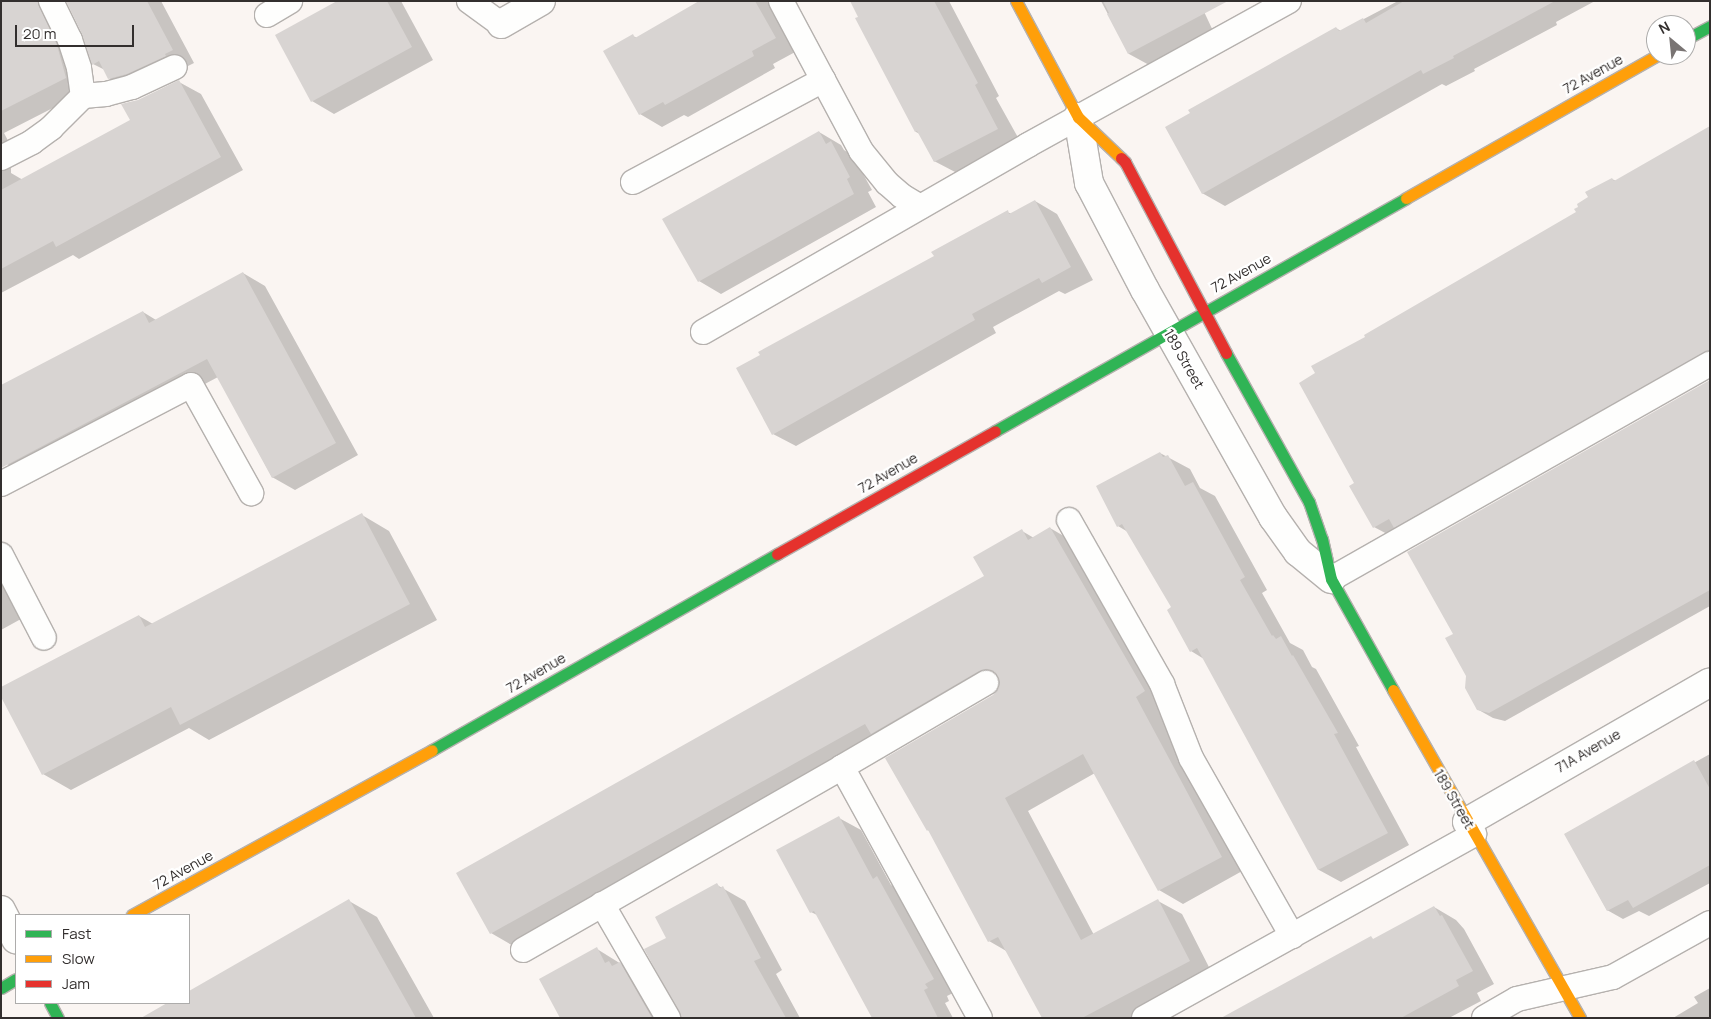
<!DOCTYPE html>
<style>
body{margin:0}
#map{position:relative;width:1711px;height:1019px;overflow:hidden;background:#faf5f2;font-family:Manrope,sans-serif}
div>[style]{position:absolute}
.shadow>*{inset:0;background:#0003}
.building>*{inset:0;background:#d8d4d2}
.roads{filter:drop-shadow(1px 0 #b5b1ae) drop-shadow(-1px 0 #b5b1ae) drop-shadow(0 1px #b5b1ae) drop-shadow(0 -1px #b5b1ae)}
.lane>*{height:24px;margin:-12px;padding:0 12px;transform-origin:12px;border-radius:12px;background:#fefefd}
.street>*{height:28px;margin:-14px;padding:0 14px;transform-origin:14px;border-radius:14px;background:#fefefd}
.fast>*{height:11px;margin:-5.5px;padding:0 5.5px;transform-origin:5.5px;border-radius:5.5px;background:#30b455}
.slow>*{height:11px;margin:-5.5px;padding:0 5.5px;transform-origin:5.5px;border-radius:5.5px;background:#ff9f0a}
.jam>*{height:11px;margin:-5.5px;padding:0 5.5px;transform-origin:5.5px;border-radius:5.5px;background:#e5322d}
span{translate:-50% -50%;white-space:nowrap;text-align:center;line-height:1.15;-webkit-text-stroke:4.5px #fff;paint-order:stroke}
.street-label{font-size:14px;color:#332f2e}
.frame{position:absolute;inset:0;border:2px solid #332f2e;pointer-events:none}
.legend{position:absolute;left:15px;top:914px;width:175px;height:90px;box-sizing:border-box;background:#fff;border:1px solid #adacab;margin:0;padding:6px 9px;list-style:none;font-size:15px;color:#332f2e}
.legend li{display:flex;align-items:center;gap:10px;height:25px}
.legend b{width:25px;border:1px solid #adacab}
.north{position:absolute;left:1646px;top:15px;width:50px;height:50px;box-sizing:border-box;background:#fff;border:1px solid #adacab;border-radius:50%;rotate:332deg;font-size:14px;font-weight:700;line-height:20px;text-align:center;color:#332f2e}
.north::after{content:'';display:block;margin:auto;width:18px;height:22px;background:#797473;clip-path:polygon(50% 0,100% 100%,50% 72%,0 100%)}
.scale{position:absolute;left:15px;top:25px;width:119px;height:22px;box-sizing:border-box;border:2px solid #332f2e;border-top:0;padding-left:6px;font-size:15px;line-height:18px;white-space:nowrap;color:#332f2e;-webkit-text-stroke:4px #fff;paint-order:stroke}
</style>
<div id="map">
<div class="shadow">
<i style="clip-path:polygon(1px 1px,67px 1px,61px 6px,88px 90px,4px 133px,17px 158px,11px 164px,11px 173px,23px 180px,131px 121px,138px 101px,179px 82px,201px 94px,243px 170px,79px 259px,73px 255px,1px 293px)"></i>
<i style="clip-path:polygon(68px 1px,161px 1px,194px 63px,186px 67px,187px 69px,150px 86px,131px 91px,109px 78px,105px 70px,93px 64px,84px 34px)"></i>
<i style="clip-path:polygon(340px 1px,401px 1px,433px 60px,334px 114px,312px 101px)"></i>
<i style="clip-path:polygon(702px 1px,769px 1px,797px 51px,773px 64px,775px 68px,688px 117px,684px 115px,662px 127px,640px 114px,633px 36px,637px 38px)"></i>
<i style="clip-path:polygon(851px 1px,949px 1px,999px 96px,996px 98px,1020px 141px,957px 173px,934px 161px,920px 134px,916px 132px,857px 19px,860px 17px)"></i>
<i style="clip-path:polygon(1101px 1px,1199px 1px,1214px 33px,1151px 66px,1129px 54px)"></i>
<i style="clip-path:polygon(1398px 1px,1595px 1px,1556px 22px,1557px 25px,1474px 69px,1475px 71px,1446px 86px,1442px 84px,1225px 206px,1202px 193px,1336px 28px,1341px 31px)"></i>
<i style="clip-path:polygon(1710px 129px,1710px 365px,1389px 535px,1374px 527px,1355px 484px,1317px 374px,1366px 338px,1578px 213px,1612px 179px,1616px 181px)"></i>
<i style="clip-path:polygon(819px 132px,841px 145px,844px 150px,853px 156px,872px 190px,868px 192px,876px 207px,721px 294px,699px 281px)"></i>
<i style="clip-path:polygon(1035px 201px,1057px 214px,1093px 280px,1065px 294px,1059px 291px,993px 327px,996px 333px,796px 446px,773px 434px,935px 257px,1007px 212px,1012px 214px)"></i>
<i style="clip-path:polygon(243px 273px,265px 286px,358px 455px,295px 490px,272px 477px,218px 377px,30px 477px,7px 464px,143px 312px,156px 320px)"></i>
<i style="clip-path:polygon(1710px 381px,1710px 606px,1505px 721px,1493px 718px,1477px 709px,1454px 634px)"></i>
<i style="clip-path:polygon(1160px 453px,1190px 469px,1200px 488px,1215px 496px,1267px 590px,1262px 593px,1290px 643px,1303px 650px,1312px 667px,1316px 669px,1359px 746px,1356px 747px,1409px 845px,1341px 882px,1319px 870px,1204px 659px,1191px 651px,1173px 608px,1128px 532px,1118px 526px)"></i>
<i style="clip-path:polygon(362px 515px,389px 531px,437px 620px,209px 740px,189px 728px,71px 790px,43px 774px,139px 616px,153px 624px)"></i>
<i style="clip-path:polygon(1050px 528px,1074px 542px,1168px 705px,1158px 710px,1244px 870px,1183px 904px,1159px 890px,1095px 773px,1028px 811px,1094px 935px,1158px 901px,1182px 914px,1213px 975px,1131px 1018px,1043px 1018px,1008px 952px,989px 941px,931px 832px,928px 830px,1000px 686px,895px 747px,515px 947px,491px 933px,986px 577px,1022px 531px,1034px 538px)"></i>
<i style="clip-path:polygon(1px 559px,30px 614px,1px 630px)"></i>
<i style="clip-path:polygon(1710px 754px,1710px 883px,1649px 916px,1639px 911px,1623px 919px,1607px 910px,1565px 834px)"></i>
<i style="clip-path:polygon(839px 818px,861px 830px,891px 885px,900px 890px,955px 992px,947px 996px,949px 1001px,945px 1003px,953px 1018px,874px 1018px,819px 916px,811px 912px,778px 851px)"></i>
<i style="clip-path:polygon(717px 885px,745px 901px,782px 970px,776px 974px,800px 1018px,681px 1018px,668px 938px)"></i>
<i style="clip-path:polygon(349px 901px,377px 917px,434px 1018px,162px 1018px,166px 1005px,170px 1003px,189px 1003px,189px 992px)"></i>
<i style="clip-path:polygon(1434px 907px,1456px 920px,1464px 929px,1494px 984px,1477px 993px,1481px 1001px,1449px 1018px,1228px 1018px,1371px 938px,1374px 940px)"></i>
<i style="clip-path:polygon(597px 949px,642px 977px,666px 1018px,561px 1018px)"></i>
<i style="clip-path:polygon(1710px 988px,1710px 1018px,1673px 1018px,1698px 1003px,1694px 997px)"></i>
</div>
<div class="building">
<i style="clip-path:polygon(1px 1px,37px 1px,57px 45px,66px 78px,1px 111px)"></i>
<i style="clip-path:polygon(66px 1px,147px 1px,173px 50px,165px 54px,166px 56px,127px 74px,108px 79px,99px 61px,92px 65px,82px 34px)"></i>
<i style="clip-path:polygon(337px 1px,387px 1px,412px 47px,311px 102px,275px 35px)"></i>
<i style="clip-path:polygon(699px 1px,755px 1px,776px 38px,752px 51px,754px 56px,665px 105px,663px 102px,639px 115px,603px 51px,633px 34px,635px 38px)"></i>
<i style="clip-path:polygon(850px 1px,934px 1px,978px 83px,975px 85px,998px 129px,934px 162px,917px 131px,915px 132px,855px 18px,858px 17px)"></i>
<i style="clip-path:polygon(1103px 1px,1228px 1px,1128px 54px,1107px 14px,1109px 13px)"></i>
<i style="clip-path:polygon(1404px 1px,1555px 1px,1453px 56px,1454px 58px,1423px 74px,1421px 70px,1202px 194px,1165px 127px,1190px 113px,1188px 110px,1336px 27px,1339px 31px,1363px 18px,1366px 23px)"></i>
<i style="clip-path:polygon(179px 80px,221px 157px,56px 247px,53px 241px,1px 269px,1px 190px,130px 120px,121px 104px,138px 100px)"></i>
<i style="clip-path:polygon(1710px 126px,1710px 350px,1394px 528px,1389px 519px,1373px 528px,1349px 486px,1354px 483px,1299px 383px,1315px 373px,1311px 366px,1365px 337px,1364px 335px,1576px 212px,1574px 209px,1578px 207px,1577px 204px,1588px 197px,1585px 192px,1612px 178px,1614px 181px)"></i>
<i style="clip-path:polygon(819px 131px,826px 144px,831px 141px,850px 177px,847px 179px,854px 194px,698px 282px,662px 219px)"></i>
<i style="clip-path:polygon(1035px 200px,1071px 267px,1042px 283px,1039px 278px,972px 314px,975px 320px,772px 435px,736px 368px,760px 355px,758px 352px,934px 256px,931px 252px,1008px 210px,1009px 214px)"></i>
<i style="clip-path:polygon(243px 272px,336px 443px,272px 478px,207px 359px,1px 468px,1px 385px,143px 311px,149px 323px)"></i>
<i style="clip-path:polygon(1710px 380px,1710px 590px,1489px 713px,1477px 710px,1465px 688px,1466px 676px,1445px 638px,1453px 634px,1407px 552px)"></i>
<i style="clip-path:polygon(1160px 452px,1163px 457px,1168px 455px,1185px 486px,1193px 482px,1245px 577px,1240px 580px,1272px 636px,1273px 635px,1276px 639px,1281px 636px,1292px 656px,1293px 655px,1338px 733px,1334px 734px,1388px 833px,1318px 870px,1197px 648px,1190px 652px,1167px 610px,1171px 607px,1122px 524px,1117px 527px,1096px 486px)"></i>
<i style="clip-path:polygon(362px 513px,410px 604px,180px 725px,171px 707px,42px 775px,1px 697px,1px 687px,139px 615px,145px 627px)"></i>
<i style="clip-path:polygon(1050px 527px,1145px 691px,1136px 697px,1222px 857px,1158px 891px,1083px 754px,1005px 798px,1081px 940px,1158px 899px,1190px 961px,1082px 1018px,1042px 1018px,998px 937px,988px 942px,928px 830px,927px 831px,885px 758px,993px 695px,998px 689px,1000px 682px,993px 671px,986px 669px,979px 671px,871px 734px,865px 724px,490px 934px,456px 873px,984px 576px,973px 557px,1022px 529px,1028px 540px)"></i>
<i style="clip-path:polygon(1694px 760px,1710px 789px,1710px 865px,1633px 908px,1628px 900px,1607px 911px,1564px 834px)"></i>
<i style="clip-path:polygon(839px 816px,873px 879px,877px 876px,934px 979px,925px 984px,928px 988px,924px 990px,938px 1018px,872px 1018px,814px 911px,810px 913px,776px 850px)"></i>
<i style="clip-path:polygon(717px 883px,720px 888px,723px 886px,761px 958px,754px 961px,786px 1018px,682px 1018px,644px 949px,666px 938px,655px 917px)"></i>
<i style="clip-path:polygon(349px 899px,416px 1018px,141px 1018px,167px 1003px,189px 1003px,189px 991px)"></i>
<i style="clip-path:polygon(1434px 906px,1440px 916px,1442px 915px,1473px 971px,1456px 980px,1459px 986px,1401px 1018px,1221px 1018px,1371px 936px,1373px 939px)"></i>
<i style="clip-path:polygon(597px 947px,605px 963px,609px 961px,612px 966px,620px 962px,652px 1018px,560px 1018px,539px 979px)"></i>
</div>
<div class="roads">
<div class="lane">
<i style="left:51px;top:1px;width:43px;rotate:64deg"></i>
<i style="left:70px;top:40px;width:29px;rotate:72deg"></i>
<i style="left:79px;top:68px;width:28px;rotate:82deg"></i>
<i style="left:469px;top:1px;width:39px;rotate:36deg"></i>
<i style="left:781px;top:1px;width:170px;rotate:61.9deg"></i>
<i style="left:861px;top:151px;width:41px;rotate:50.9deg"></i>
<i style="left:887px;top:183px;width:20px;rotate:41deg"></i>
<i style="left:902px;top:196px;width:21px;rotate:31deg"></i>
<i style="left:267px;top:15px;width:27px;rotate:-31deg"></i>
<i style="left:1px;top:158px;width:35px;rotate:-27deg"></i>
<i style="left:32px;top:142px;width:24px;rotate:-36deg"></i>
<i style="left:51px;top:128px;width:45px;rotate:-45deg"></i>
<i style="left:83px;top:96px;width:23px;rotate:-5deg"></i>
<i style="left:106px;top:94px;width:27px;rotate:-15deg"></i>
<i style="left:132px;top:87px;width:47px;rotate:-24.9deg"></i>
<i style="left:633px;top:182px;width:216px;rotate:-28.2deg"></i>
<i style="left:703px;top:332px;width:375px;rotate:-29.9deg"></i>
<i style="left:1028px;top:145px;width:298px;rotate:-28.9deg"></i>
<i style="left:1px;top:484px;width:214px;rotate:-27.5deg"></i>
<i style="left:191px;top:385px;width:124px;rotate:60.9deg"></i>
<i style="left:1069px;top:520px;width:189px;rotate:60.4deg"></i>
<i style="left:1162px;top:684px;width:79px;rotate:68.6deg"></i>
<i style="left:1191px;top:758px;width:205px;rotate:60.4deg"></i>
<i style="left:1px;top:555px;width:93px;rotate:62.6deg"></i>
<i style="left:1331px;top:579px;width:436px;rotate:-29.6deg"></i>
<i style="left:842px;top:767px;width:167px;rotate:-30.3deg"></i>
<i style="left:602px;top:904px;width:132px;rotate:59.9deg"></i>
<i style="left:523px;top:950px;width:368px;rotate:-29.8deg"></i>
<i style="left:842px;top:767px;width:286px;rotate:61.2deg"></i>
<i style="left:1144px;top:1018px;width:378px;rotate:-29.1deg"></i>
<i style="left:1484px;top:1018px;width:38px;rotate:-30deg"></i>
<i style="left:1517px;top:999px;width:98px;rotate:-12.9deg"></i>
<i style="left:1613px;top:977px;width:111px;rotate:-29.1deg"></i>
</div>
<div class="street">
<i style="left:501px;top:24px;width:46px;rotate:-29.9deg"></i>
<i style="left:1078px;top:117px;width:67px;rotate:80.5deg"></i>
<i style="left:1089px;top:183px;width:121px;rotate:62.4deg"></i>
<i style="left:1145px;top:290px;width:261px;rotate:60.6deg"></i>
<i style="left:1273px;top:517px;width:43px;rotate:54.5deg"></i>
<i style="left:1298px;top:552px;width:43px;rotate:39.3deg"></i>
<i style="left:1467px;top:822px;width:280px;rotate:-29.9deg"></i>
<i style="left:1px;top:910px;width:33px;rotate:63deg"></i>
</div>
<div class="fast">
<i style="left:1686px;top:39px;width:27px;rotate:-28deg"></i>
<i style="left:1226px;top:353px;width:171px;rotate:60.9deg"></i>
<i style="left:1309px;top:502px;width:39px;rotate:71deg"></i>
<i style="left:1322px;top:539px;width:41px;rotate:77.3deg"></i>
<i style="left:1331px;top:579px;width:127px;rotate:60.8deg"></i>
<i style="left:995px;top:431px;width:472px;rotate:-29.5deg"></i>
<i style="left:432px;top:750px;width:397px;rotate:-29.6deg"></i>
<i style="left:1px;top:988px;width:17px;rotate:-31deg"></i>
<i style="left:50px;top:1003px;width:17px;rotate:62deg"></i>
</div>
<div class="slow">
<i style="left:1016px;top:1px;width:132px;rotate:61.9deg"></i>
<i style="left:1078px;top:117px;width:59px;rotate:43.6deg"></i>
<i style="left:1406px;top:198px;width:290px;rotate:-29.6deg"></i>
<i style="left:1393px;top:690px;width:378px;rotate:60.3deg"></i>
<i style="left:132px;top:915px;width:342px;rotate:-28.8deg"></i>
</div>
<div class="jam">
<i style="left:1121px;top:158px;width:6px;rotate:45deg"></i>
<i style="left:1125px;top:162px;width:216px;rotate:62.1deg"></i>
<i style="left:777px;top:554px;width:250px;rotate:-29.4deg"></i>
</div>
</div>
<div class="street-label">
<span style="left:1593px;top:74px;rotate:-29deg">72 Avenue</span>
<span style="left:1241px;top:273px;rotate:-29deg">72 Avenue</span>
<span style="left:1184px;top:359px;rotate:60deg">189 Street</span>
<span style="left:888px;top:473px;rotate:-30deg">72 Avenue</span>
<span style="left:536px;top:673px;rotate:-30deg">72 Avenue</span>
<span style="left:1588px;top:751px;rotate:-30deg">71A Avenue</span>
<span style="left:1454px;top:799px;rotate:60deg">189 Street</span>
<span style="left:183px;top:870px;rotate:-29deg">72 Avenue</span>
</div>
<div class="frame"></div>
<ul class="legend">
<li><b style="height:6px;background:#30b455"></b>Fast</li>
<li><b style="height:6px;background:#ff9f0a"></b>Slow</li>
<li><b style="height:6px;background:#e5322d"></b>Jam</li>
</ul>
<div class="north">N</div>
<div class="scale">20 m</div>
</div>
